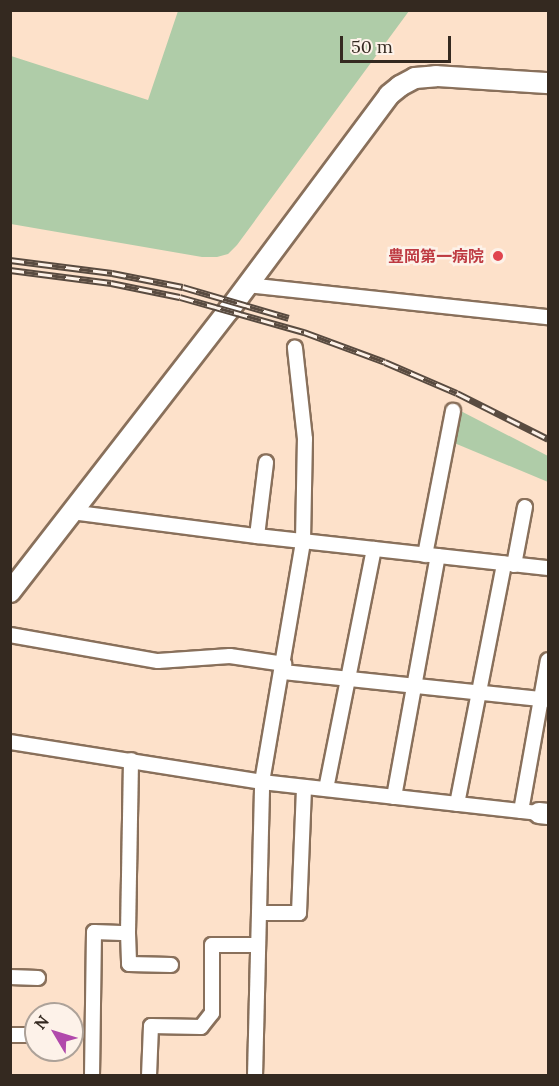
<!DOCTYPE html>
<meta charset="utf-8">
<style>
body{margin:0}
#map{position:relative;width:559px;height:1086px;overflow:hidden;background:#fde1ca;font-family:Lora,"Noto Sans JP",serif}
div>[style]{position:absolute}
.green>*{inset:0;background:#afcca8}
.roads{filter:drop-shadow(2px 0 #89705b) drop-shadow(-2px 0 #89705b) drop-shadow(0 2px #89705b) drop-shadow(0 -2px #89705b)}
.street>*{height:14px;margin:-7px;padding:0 7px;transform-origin:7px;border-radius:7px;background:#fff}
.secondary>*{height:20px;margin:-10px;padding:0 10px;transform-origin:10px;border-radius:10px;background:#fff}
.rail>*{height:7px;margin-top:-3.5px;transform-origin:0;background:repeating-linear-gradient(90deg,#fdf2e9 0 14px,#594b40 0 28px);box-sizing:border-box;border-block:2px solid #594b40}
.dots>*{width:16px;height:16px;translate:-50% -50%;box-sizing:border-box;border:3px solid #fdf2e9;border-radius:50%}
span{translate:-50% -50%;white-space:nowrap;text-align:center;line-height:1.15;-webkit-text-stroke:5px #fdf2e9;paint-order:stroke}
.health-label{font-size:16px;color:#be3a42;font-weight:700}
.right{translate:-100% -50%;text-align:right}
.frame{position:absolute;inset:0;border:12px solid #342920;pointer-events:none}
.north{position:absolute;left:24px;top:1002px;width:60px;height:60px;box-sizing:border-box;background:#fdf2e9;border:2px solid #ada299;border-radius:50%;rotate:308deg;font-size:16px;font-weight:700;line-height:24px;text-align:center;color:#342920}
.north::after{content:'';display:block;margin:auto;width:21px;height:27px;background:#b149ab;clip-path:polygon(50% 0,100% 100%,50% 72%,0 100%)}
.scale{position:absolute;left:340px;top:36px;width:111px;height:27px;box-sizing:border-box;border:3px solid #342920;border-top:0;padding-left:8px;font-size:18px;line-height:21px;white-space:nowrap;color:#342920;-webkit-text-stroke:4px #fdf2e9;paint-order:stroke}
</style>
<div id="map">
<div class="green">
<i style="clip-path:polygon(178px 11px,409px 11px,237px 245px,228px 254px,217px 257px,202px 257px,11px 224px,11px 56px,148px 100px)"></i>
<i style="clip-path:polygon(453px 407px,548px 456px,548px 482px,447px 440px)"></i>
</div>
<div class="roads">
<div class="street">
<i style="left:247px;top:285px;width:303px;rotate:6.1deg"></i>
<i style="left:71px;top:512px;width:188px;rotate:7.4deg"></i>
<i style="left:257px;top:536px;width:293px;rotate:6.3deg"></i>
<i style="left:257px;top:536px;width:74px;rotate:-83deg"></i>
<i style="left:425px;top:555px;width:147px;rotate:-79deg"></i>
<i style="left:514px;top:565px;width:59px;rotate:-79.3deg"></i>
<i style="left:10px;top:635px;width:150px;rotate:10deg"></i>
<i style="left:158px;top:661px;width:72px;rotate:-4deg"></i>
<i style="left:230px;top:656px;width:55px;rotate:8.4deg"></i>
<i style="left:283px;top:672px;width:266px;rotate:6deg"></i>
<i style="left:10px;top:742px;width:255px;rotate:9deg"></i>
<i style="left:262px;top:782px;width:279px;rotate:6.4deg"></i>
<i style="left:326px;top:789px;width:245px;rotate:-78.7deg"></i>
<i style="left:394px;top:797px;width:245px;rotate:-79.7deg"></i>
<i style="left:457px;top:804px;width:245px;rotate:-78.9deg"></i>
<i style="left:521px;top:811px;width:153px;rotate:-79.9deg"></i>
<i style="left:259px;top:913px;width:40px"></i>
<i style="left:299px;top:913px;width:126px;rotate:-87.7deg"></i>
<i style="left:128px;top:933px;width:173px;rotate:-89deg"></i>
<i style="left:10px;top:977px;width:28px;rotate:2deg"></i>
<i style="left:10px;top:1035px;width:26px"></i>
<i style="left:92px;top:1076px;width:144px;rotate:-89.2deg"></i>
<i style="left:94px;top:932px;width:34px;rotate:2deg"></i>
<i style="left:128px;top:933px;width:31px;rotate:88deg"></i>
<i style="left:129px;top:964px;width:42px;rotate:1.4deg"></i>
<i style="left:149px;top:1076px;width:50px;rotate:-87.7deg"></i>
<i style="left:151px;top:1026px;width:50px;rotate:1.1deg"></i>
<i style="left:201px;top:1027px;width:18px;rotate:-52deg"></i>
<i style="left:212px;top:1013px;width:68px;rotate:-90deg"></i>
<i style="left:212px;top:945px;width:46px"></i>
<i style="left:255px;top:1076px;width:294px;rotate:-88.6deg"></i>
<i style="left:262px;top:782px;width:244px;rotate:-80.3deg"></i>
<i style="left:303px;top:541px;width:102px;rotate:-88.9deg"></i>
<i style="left:305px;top:439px;width:92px;rotate:-96.3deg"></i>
</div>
<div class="secondary">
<i style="left:10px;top:592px;width:357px;rotate:-52.2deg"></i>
<i style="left:229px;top:310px;width:268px;rotate:-53.3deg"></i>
<i style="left:389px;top:95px;width:14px;rotate:-39deg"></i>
<i style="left:400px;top:86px;width:17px;rotate:-28deg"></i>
<i style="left:415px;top:78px;width:21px;rotate:-5deg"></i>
<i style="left:436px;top:76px;width:112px;rotate:3.6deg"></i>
<i style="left:539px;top:813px;width:9px;rotate:6deg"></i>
</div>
</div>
<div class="rail">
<i style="left:10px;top:260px;width:103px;rotate:7.3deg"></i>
<i style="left:112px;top:273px;width:72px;rotate:11.2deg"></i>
<i style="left:183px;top:287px;width:110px;rotate:16.3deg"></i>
<i style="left:10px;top:270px;width:102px;rotate:7.3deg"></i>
<i style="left:111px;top:283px;width:70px;rotate:11.5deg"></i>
<i style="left:180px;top:297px;width:129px;rotate:15.8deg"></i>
<i style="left:304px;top:332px;width:86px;rotate:20.3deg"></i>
<i style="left:385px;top:362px;width:78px;rotate:23.3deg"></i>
<i style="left:457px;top:393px;width:102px;rotate:26.8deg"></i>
</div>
<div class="dots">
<i style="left:498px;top:256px;background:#e0444e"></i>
</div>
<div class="health-label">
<span class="right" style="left:484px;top:256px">豊岡第一病院</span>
</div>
<div class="frame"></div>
<div class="north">N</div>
<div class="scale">50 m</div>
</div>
